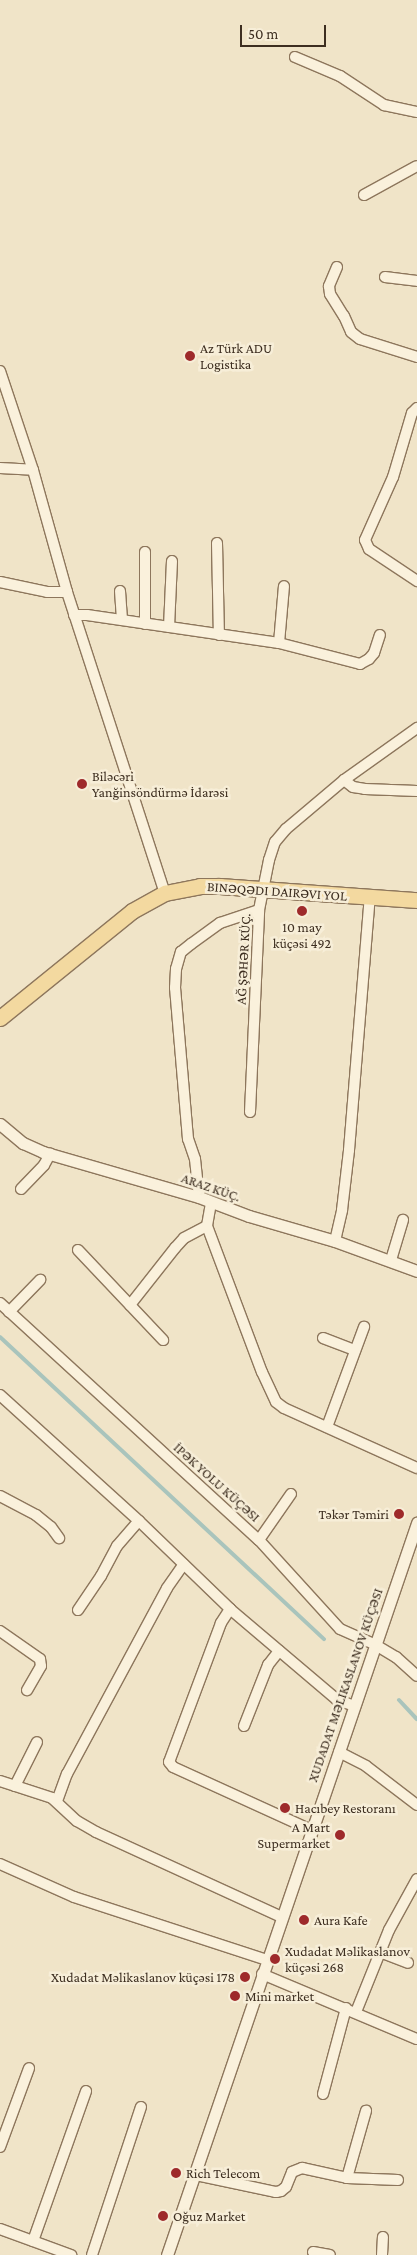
<!DOCTYPE html>
<meta charset="utf-8">
<style>
body{margin:0}
#map{position:relative;width:417px;height:2255px;overflow:hidden;background:#f0e4c8;font-family:"Crimson Pro",serif}
div>[style]{position:absolute}
.stream>*{height:4px;margin:-2px;padding:0 2px;transform-origin:2px;border-radius:2px;background:#a9c4bc}
.roads{filter:drop-shadow(1px 0 #8d765c) drop-shadow(-1px 0 #8d765c) drop-shadow(0 1px #8d765c) drop-shadow(0 -1px #8d765c)}
.minor>*{height:10px;margin:-5px;padding:0 5px;transform-origin:5px;border-radius:5px;background:#faf1dc}
.tertiary>*{height:11px;margin:-5.5px;padding:0 5.5px;transform-origin:5.5px;border-radius:5.5px;background:#faf1dc}
.primary>*{height:15px;margin:-7.5px;padding:0 7.5px;transform-origin:7.5px;border-radius:7.5px;background:#f3d9a0}
.dots>*{width:14px;height:14px;translate:-50% -50%;box-sizing:border-box;border:2px solid #f7eed8;border-radius:50%}
span{translate:-50% -50%;white-space:nowrap;text-align:center;line-height:1.15;-webkit-text-stroke:5px #f7eed8;paint-order:stroke}
.poi-label{font-size:14px;color:#3d2e20}
.left{translate:0 -50%;text-align:left}
.right{translate:-100% -50%;text-align:right}
.street-label{font-size:14px;color:#3d2e20}
.scale{position:absolute;left:240px;top:25px;width:86px;height:22px;box-sizing:border-box;border:2px solid #3d2e20;border-top:0;padding-left:6px;font-size:15px;line-height:18px;white-space:nowrap;color:#3d2e20;-webkit-text-stroke:4px #f7eed8;paint-order:stroke}
</style>
<div id="map">
<div class="stream">
<i style="left:0;top:1337px;width:443px;rotate:43deg"></i>
<i style="left:399px;top:1700px;width:26px;rotate:47deg"></i>
</div>
<div class="roads">
<div class="minor">
<i style="left:295px;top:57px;width:49px;rotate:22.9deg"></i>
<i style="left:340px;top:76px;width:53px;rotate:33.4deg"></i>
<i style="left:384px;top:105px;width:34px;rotate:12deg"></i>
<i style="left:364px;top:195px;width:60px;rotate:-28.7deg"></i>
<i style="left:337px;top:267px;width:21px;rotate:113deg"></i>
<i style="left:329px;top:286px;width:8px;rotate:83deg"></i>
<i style="left:330px;top:294px;width:26px;rotate:58deg"></i>
<i style="left:344px;top:316px;width:17px;rotate:66deg"></i>
<i style="left:351px;top:332px;width:11px;rotate:38deg"></i>
<i style="left:360px;top:339px;width:60px;rotate:17.5deg"></i>
<i style="left:385px;top:277px;width:32px;rotate:7deg"></i>
<i style="left:0;top:371px;width:104px;rotate:71.6deg"></i>
<i style="left:33px;top:470px;width:127px;rotate:74.4deg"></i>
<i style="left:67px;top:592px;width:317px;rotate:72deg"></i>
<i style="left:417px;top:408px;width:7px;rotate:135deg"></i>
<i style="left:412px;top:413px;width:67px;rotate:106.5deg"></i>
<i style="left:393px;top:477px;width:69px;rotate:114deg"></i>
<i style="left:365px;top:540px;width:10px;rotate:66deg"></i>
<i style="left:369px;top:549px;width:58px;rotate:33.7deg"></i>
<i style="left:0;top:468px;width:33px;rotate:3deg"></i>
<i style="left:217px;top:543px;width:92px;rotate:88.8deg"></i>
<i style="left:145px;top:552px;width:72px;rotate:90deg"></i>
<i style="left:0;top:582px;width:48px;rotate:12deg"></i>
<i style="left:47px;top:592px;width:20px"></i>
<i style="left:120px;top:591px;width:29px;rotate:86deg"></i>
<i style="left:74px;top:615px;width:13px"></i>
<i style="left:87px;top:615px;width:194px;rotate:8.3deg"></i>
<i style="left:279px;top:643px;width:84px;rotate:14.5deg"></i>
<i style="left:360px;top:664px;width:10px;rotate:-29deg"></i>
<i style="left:369px;top:659px;width:8px;rotate:-50deg"></i>
<i style="left:374px;top:653px;width:19px;rotate:-72deg"></i>
<i style="left:169px;top:627px;width:66px;rotate:-87.4deg"></i>
<i style="left:279px;top:643px;width:57px;rotate:-85deg"></i>
<i style="left:344px;top:780px;width:11px;rotate:38deg"></i>
<i style="left:353px;top:787px;width:12px;rotate:9deg"></i>
<i style="left:365px;top:789px;width:52px;rotate:2.2deg"></i>
<i style="left:250px;top:1112px;width:202px;rotate:-87.4deg"></i>
<i style="left:259px;top:910px;width:51px;rotate:-78.7deg"></i>
<i style="left:269px;top:860px;width:19px;rotate:-72deg"></i>
<i style="left:275px;top:842px;width:17px;rotate:-50deg"></i>
<i style="left:286px;top:829px;width:76px;rotate:-40.2deg"></i>
<i style="left:344px;top:780px;width:90px;rotate:-35.5deg"></i>
<i style="left:21px;top:1189px;width:33px;rotate:-46deg"></i>
<i style="left:44px;top:1165px;width:13px;rotate:-61deg"></i>
<i style="left:199px;top:1197px;width:38px;rotate:-96deg"></i>
<i style="left:195px;top:1159px;width:21px;rotate:-109deg"></i>
<i style="left:188px;top:1139px;width:152px;rotate:-94.9deg"></i>
<i style="left:175px;top:988px;width:19px;rotate:-87deg"></i>
<i style="left:176px;top:969px;width:18px;rotate:-74deg"></i>
<i style="left:181px;top:952px;width:13px;rotate:-39deg"></i>
<i style="left:191px;top:944px;width:36px;rotate:-36deg"></i>
<i style="left:220px;top:923px;width:41px;rotate:-18.4deg"></i>
<i style="left:211px;top:1203px;width:23px;rotate:100deg"></i>
<i style="left:207px;top:1226px;width:156px;rotate:69.4deg"></i>
<i style="left:262px;top:1372px;width:33px;rotate:65deg"></i>
<i style="left:276px;top:1402px;width:10px;rotate:37deg"></i>
<i style="left:284px;top:1408px;width:146px;rotate:24.3deg"></i>
<i style="left:335px;top:1241px;width:32px;rotate:-77deg"></i>
<i style="left:342px;top:1210px;width:60px;rotate:-83.3deg"></i>
<i style="left:349px;top:1150px;width:254px;rotate:-85.3deg"></i>
<i style="left:78px;top:1250px;width:124px;rotate:46.6deg"></i>
<i style="left:391px;top:1260px;width:42px;rotate:-73.3deg"></i>
<i style="left:0;top:1303px;width:351px;rotate:42.5deg"></i>
<i style="left:259px;top:1540px;width:120px;rotate:47.7deg"></i>
<i style="left:340px;top:1629px;width:37px;rotate:24deg"></i>
<i style="left:374px;top:1644px;width:26px;rotate:31deg"></i>
<i style="left:396px;top:1657px;width:28px;rotate:42deg"></i>
<i style="left:130px;top:1305px;width:73px;rotate:-51.7deg"></i>
<i style="left:175px;top:1248px;width:13px;rotate:-48deg"></i>
<i style="left:184px;top:1238px;width:26px;rotate:-28deg"></i>
<i style="left:9px;top:1312px;width:45px;rotate:-45.9deg"></i>
<i style="left:323px;top:1338px;width:34px;rotate:21deg"></i>
<i style="left:0;top:1395px;width:188px;rotate:42.2deg"></i>
<i style="left:139px;top:1521px;width:127px;rotate:44deg"></i>
<i style="left:230px;top:1609px;width:139px;rotate:40.3deg"></i>
<i style="left:336px;top:1699px;width:19px;rotate:21deg"></i>
<i style="left:327px;top:1427px;width:107px;rotate:-69.7deg"></i>
<i style="left:0;top:1496px;width:41px;rotate:27.8deg"></i>
<i style="left:36px;top:1515px;width:19px;rotate:39deg"></i>
<i style="left:51px;top:1527px;width:14px;rotate:54deg"></i>
<i style="left:259px;top:1540px;width:56px;rotate:-55.2deg"></i>
<i style="left:230px;top:1609px;width:17px;rotate:123deg"></i>
<i style="left:221px;top:1623px;width:148px;rotate:110.5deg"></i>
<i style="left:169px;top:1762px;width:6px;rotate:51deg"></i>
<i style="left:173px;top:1767px;width:152px;rotate:24.5deg"></i>
<i style="left:78px;top:1610px;width:41px;rotate:-55.9deg"></i>
<i style="left:101px;top:1576px;width:34px;rotate:-62deg"></i>
<i style="left:117px;top:1546px;width:33px;rotate:-49deg"></i>
<i style="left:0;top:1631px;width:49px;rotate:35deg"></i>
<i style="left:40px;top:1659px;width:7px;rotate:82deg"></i>
<i style="left:41px;top:1666px;width:28px;rotate:120deg"></i>
<i style="left:244px;top:1726px;width:66px;rotate:-68.5deg"></i>
<i style="left:268px;top:1665px;width:18px;rotate:-52deg"></i>
<i style="left:339px;top:1752px;width:30px;rotate:27deg"></i>
<i style="left:366px;top:1766px;width:64px;rotate:37.4deg"></i>
<i style="left:0;top:1781px;width:55px;rotate:18.1deg"></i>
<i style="left:52px;top:1798px;width:34px;rotate:43deg"></i>
<i style="left:77px;top:1821px;width:22px;rotate:30deg"></i>
<i style="left:96px;top:1832px;width:205px;rotate:24.6deg"></i>
<i style="left:15px;top:1786px;width:49px;rotate:-63.4deg"></i>
<i style="left:57px;top:1801px;width:29px;rotate:-70deg"></i>
<i style="left:67px;top:1774px;width:211px;rotate:-61.7deg"></i>
<i style="left:167px;top:1588px;width:29px;rotate:-55deg"></i>
<i style="left:0;top:1864px;width:81px;rotate:24deg"></i>
<i style="left:74px;top:1897px;width:203px;rotate:18.1deg"></i>
<i style="left:380px;top:1952px;width:30px;rotate:21deg"></i>
<i style="left:262px;top:1974px;width:168px;rotate:22.8deg"></i>
<i style="left:356px;top:2012px;width:88px;rotate:-68.1deg"></i>
<i style="left:389px;top:1930px;width:58px;rotate:-61.2deg"></i>
<i style="left:323px;top:2094px;width:89px;rotate:-75deg"></i>
<i style="left:0;top:2147px;width:84px;rotate:-69.8deg"></i>
<i style="left:196px;top:2175px;width:82px;rotate:12deg"></i>
<i style="left:276px;top:2192px;width:5px;rotate:-11deg"></i>
<i style="left:281px;top:2191px;width:6px;rotate:-39deg"></i>
<i style="left:286px;top:2187px;width:16px;rotate:-68deg"></i>
<i style="left:292px;top:2172px;width:11px;rotate:-22deg"></i>
<i style="left:302px;top:2168px;width:46px;rotate:12.5deg"></i>
<i style="left:347px;top:2178px;width:51px;rotate:2.2deg"></i>
<i style="left:347px;top:2178px;width:70px;rotate:-74.2deg"></i>
<i style="left:0;top:2229px;width:76px;rotate:20.1deg"></i>
<i style="left:33px;top:2241px;width:159px;rotate:-70.5deg"></i>
<i style="left:313px;top:2252px;width:17px;rotate:10deg"></i>
<i style="left:92px;top:2255px;width:156px;rotate:-71.7deg"></i>
<i style="left:382px;top:2255px;width:18px;rotate:-87deg"></i>
</div>
<div class="tertiary">
<i style="left:0;top:1124px;width:30px;rotate:40deg"></i>
<i style="left:23px;top:1143px;width:22px;rotate:24deg"></i>
<i style="left:43px;top:1152px;width:162px;rotate:16.1deg"></i>
<i style="left:199px;top:1197px;width:53px;rotate:20.8deg"></i>
<i style="left:249px;top:1216px;width:90px;rotate:16.2deg"></i>
<i style="left:335px;top:1241px;width:87px;rotate:20.1deg"></i>
<i style="left:167px;top:2255px;width:774px;rotate:-71.14deg"></i>
</div>
<div class="primary">
<i style="left:0;top:1018px;width:170px;rotate:-39deg"></i>
<i style="left:132px;top:911px;width:38px;rotate:-29deg"></i>
<i style="left:165px;top:893px;width:36px;rotate:-11deg"></i>
<i style="left:200px;top:886px;width:20px"></i>
<i style="left:220px;top:886px;width:197px;rotate:4.1deg"></i>
</div>
</div>
<div class="dots">
<i style="left:190px;top:356px;background:#9e2a2b"></i>
<i style="left:82px;top:784px;background:#9e2a2b"></i>
<i style="left:302px;top:911px;background:#9e2a2b"></i>
<i style="left:399px;top:1514px;background:#9e2a2b"></i>
<i style="left:285px;top:1808px;background:#9e2a2b"></i>
<i style="left:340px;top:1835px;background:#9e2a2b"></i>
<i style="left:304px;top:1920px;background:#9e2a2b"></i>
<i style="left:275px;top:1959px;background:#9e2a2b"></i>
<i style="left:245px;top:1977px;background:#9e2a2b"></i>
<i style="left:235px;top:1996px;background:#9e2a2b"></i>
<i style="left:176px;top:2173px;background:#9e2a2b"></i>
<i style="left:163px;top:2216px;background:#9e2a2b"></i>
</div>
<div class="poi-label">
<span class="left" style="left:200px;top:356px">Az Türk ADU<br>Logistika</span>
<span class="left" style="left:92px;top:784px">Biləcəri<br>Yanğinsöndürmə İdarəsi</span>
<span style="left:302px;top:935px">10 may<br>küçəsi 492</span>
<span class="right" style="left:389px;top:1514px">Təkər Təmiri</span>
<span class="left" style="left:295px;top:1808px">Hacıbey Restoranı</span>
<span class="right" style="left:330px;top:1835px">A Mart<br>Supermarket</span>
<span class="left" style="left:314px;top:1920px">Aura Kafe</span>
<span class="left" style="left:285px;top:1959px">Xudadat Məlikaslanov<br>küçəsi 268</span>
<span class="right" style="left:235px;top:1977px">Xudadat Məlikaslanov küçəsi 178</span>
<span class="left" style="left:245px;top:1996px">Mini market</span>
<span class="left" style="left:186px;top:2173px">Rich Telecom</span>
<span class="left" style="left:173px;top:2216px">Oğuz Market</span>
</div>
<div class="street-label">
<span style="left:277px;top:891px;rotate:4deg">BINƏQƏDI DAIRƏVI YOL</span>
<span style="left:243px;top:959px;rotate:-87deg">AĞ ŞƏHƏR KÜÇ.</span>
<span style="left:211px;top:1187px;rotate:19deg">ARAZ KÜÇ.</span>
<span style="left:217px;top:1482px;rotate:42deg">İPƏK YOLU KÜÇƏSI</span>
<span style="left:345px;top:1685px;rotate:-71deg">XUDADAT MƏLIKASLANOV KÜÇƏSI</span>
</div>
<div class="scale">50 m</div>
</div>
